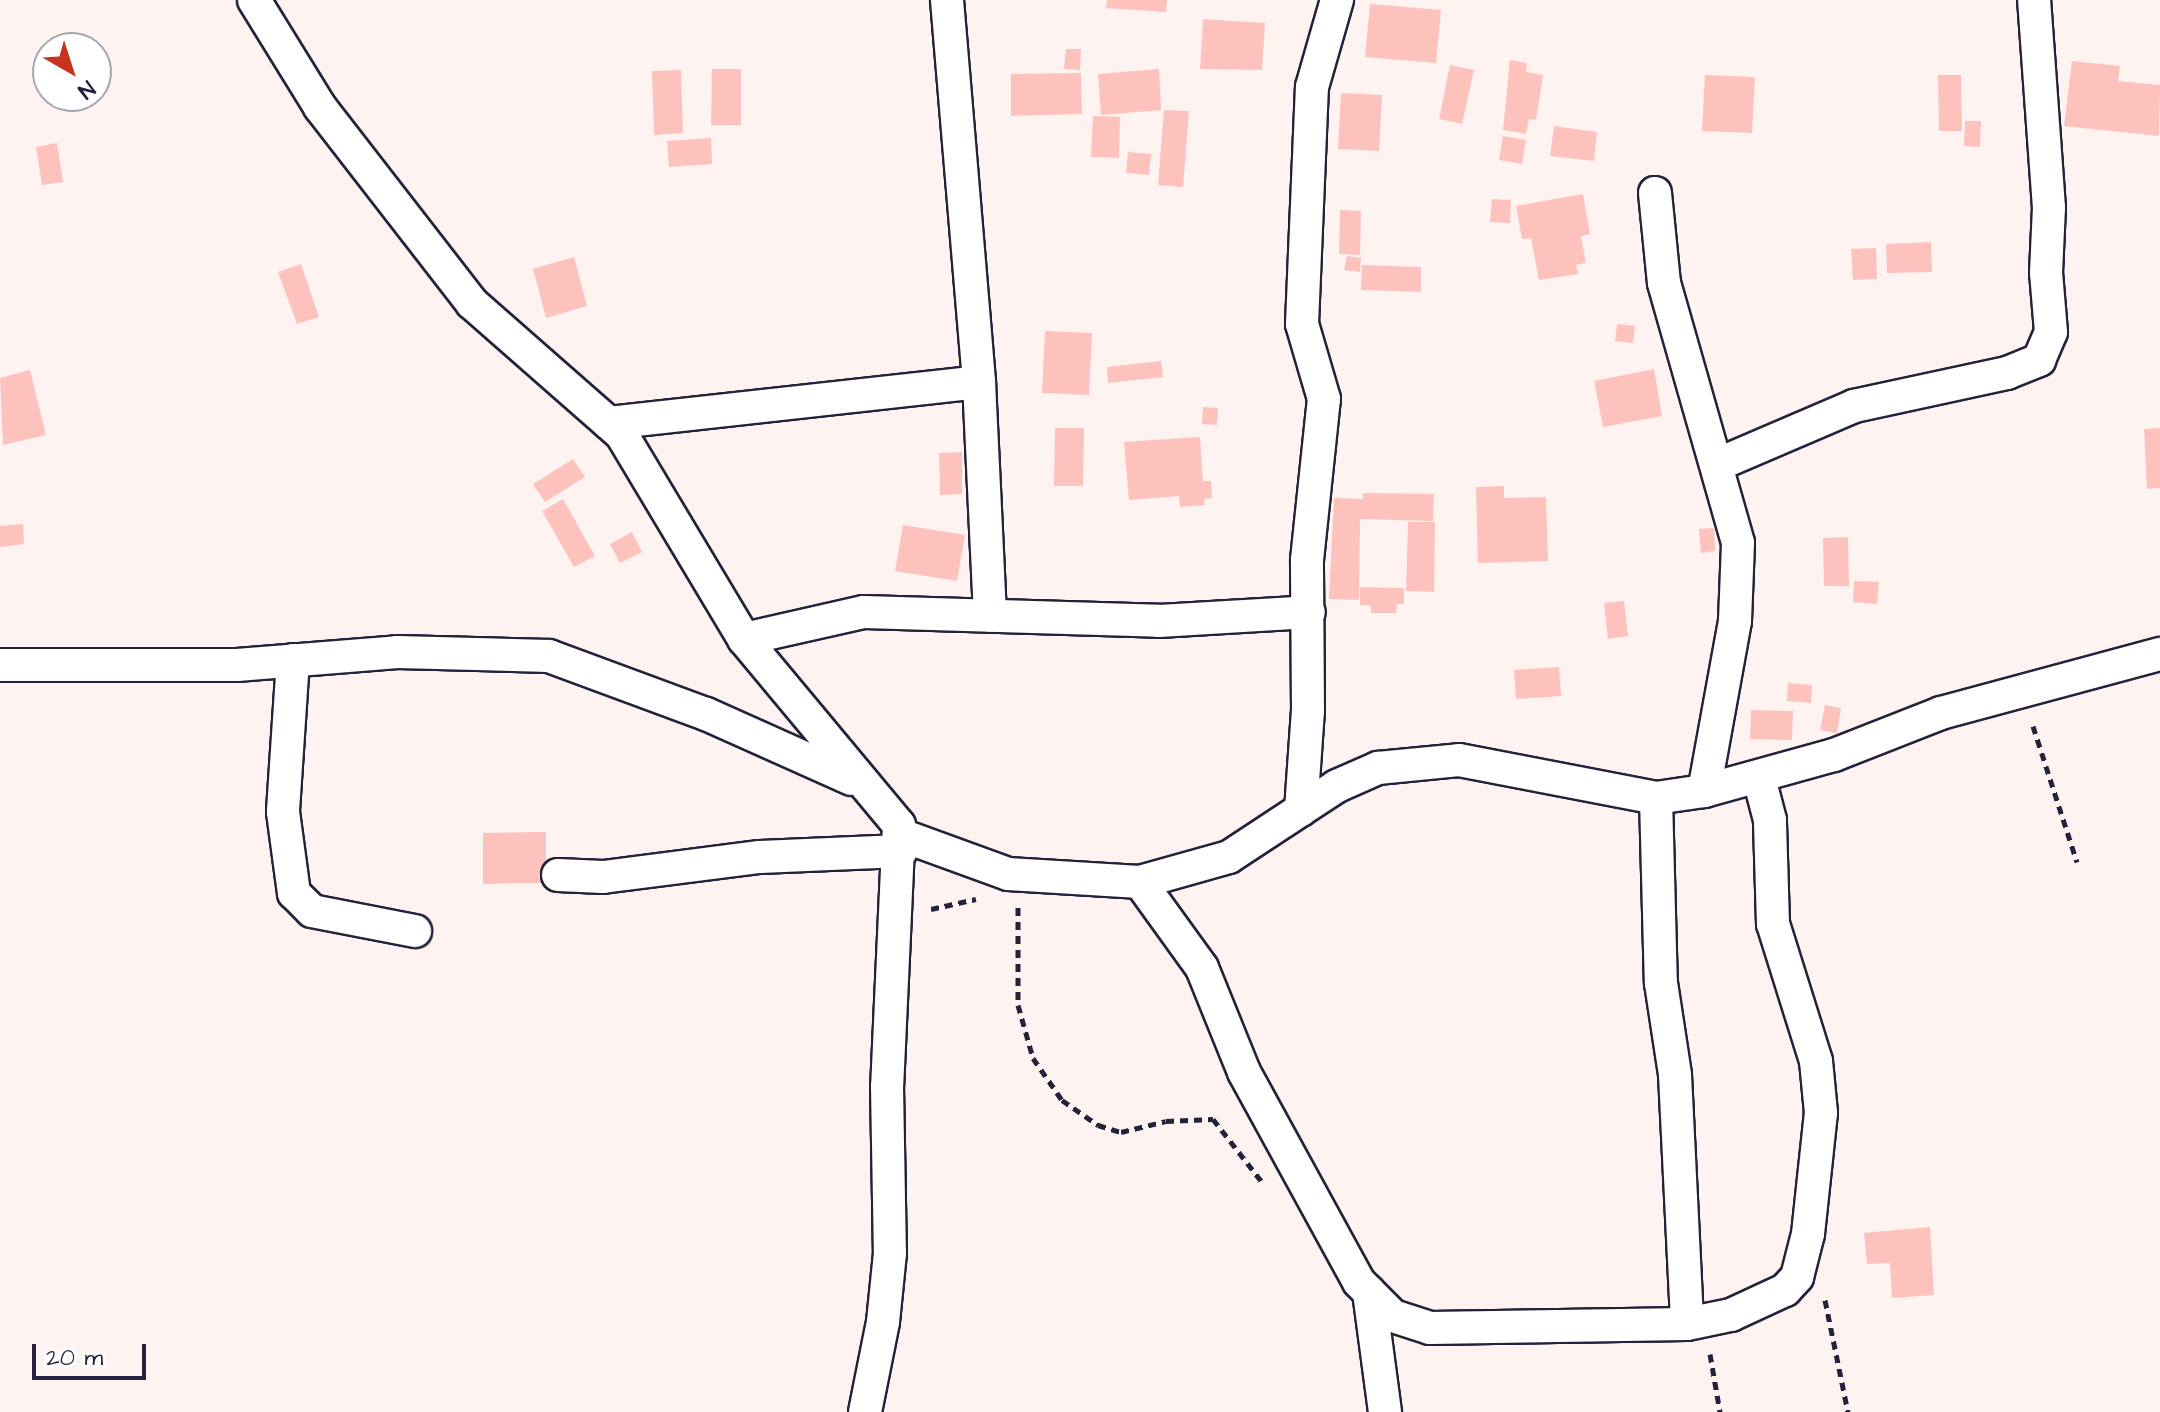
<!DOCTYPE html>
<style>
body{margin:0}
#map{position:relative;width:2160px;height:1412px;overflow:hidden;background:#fff3f2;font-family:"Architects Daughter",sans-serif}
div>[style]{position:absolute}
.building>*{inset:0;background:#fec2bc}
.path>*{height:5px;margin-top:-2.5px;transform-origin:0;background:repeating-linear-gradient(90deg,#22223b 0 8px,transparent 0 14px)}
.roads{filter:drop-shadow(2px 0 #22223b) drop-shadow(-2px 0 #22223b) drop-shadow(0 2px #22223b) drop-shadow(0 -2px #22223b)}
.street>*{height:32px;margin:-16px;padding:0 16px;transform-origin:16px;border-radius:16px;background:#fff}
span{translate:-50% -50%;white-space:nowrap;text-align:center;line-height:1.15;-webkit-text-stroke:6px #fff;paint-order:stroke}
.north{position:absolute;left:32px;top:32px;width:80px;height:80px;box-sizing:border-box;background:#fff;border:2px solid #a7a7b1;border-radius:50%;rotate:141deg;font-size:22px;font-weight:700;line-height:32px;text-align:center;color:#22223b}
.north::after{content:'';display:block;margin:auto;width:28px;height:36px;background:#c8321e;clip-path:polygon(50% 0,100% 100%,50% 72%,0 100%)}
.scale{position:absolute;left:32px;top:1344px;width:114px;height:36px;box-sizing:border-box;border:4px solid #22223b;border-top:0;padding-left:10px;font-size:24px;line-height:28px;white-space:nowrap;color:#22223b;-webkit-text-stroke:6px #fff;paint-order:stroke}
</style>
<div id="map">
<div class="building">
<i style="clip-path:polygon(1107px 0,1167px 0,1166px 12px,1106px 8px)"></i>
<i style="clip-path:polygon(1370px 4px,1441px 10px,1436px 63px,1365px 57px)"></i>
<i style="clip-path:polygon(1203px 19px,1265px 23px,1262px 70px,1200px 69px)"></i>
<i style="clip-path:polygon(1066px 49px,1081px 49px,1080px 70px,1064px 69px)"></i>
<i style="clip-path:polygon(1510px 60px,1527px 63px,1526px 72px,1543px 75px,1536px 120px,1529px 119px,1526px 134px,1503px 130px)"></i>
<i style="clip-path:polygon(2072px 61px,2120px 66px,2118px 81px,2160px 85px,2159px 136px,2064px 126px)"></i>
<i style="clip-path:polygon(1450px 65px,1474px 70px,1462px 124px,1439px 119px)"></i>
<i style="clip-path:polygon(712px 69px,741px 69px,741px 125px,711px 125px)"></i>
<i style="clip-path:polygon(1159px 69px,1161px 110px,1101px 115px,1098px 74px)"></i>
<i style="clip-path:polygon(681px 70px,683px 133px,654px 135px,652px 71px)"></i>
<i style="clip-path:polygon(1081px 73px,1082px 114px,1011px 116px,1011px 74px)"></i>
<i style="clip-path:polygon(1705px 75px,1755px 77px,1752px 133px,1702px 131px)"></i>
<i style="clip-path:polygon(1938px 75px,1961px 75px,1962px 131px,1939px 131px)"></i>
<i style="clip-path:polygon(1341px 93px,1382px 95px,1379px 151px,1338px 149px)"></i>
<i style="clip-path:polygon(1164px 110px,1189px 111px,1183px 187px,1158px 185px)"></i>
<i style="clip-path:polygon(1093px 116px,1120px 117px,1119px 158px,1091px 157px)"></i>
<i style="clip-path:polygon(1965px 121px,1981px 121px,1980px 147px,1964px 146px)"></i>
<i style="clip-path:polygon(1554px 126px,1597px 132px,1594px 161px,1550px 156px)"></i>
<i style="clip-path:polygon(1503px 136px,1526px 140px,1522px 164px,1499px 160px)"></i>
<i style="clip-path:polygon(711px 138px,712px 164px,669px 167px,667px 141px)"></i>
<i style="clip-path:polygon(57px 143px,63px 182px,42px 185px,36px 147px)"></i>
<i style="clip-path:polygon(1128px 152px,1151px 154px,1149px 175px,1126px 173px)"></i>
<i style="clip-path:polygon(1583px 194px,1590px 234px,1581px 236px,1586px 263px,1576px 265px,1578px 274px,1539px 280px,1531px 238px,1522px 239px,1516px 206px)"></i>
<i style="clip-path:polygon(1492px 199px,1511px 200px,1510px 223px,1490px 222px)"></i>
<i style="clip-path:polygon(1340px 210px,1361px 211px,1360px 255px,1339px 254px)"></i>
<i style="clip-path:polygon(1931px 242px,1932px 272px,1887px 273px,1886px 244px)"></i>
<i style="clip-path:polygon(1876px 248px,1877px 279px,1853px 280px,1851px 249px)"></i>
<i style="clip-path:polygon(1347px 256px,1361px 258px,1360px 272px,1344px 270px)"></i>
<i style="clip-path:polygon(574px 257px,587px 306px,546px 318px,533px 269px)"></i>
<i style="clip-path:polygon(301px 264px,319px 317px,297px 324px,278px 272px)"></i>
<i style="clip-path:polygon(1362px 265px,1421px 267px,1421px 292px,1361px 290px)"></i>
<i style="clip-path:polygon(1617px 324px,1635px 326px,1633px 343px,1615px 341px)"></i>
<i style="clip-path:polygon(1045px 331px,1092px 333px,1089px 395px,1042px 393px)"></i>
<i style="clip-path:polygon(1161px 361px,1163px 377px,1108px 383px,1107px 367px)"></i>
<i style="clip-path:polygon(1654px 369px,1662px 416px,1603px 427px,1594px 381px)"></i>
<i style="clip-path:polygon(30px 370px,46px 435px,3px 445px,0 378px)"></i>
<i style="clip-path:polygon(1203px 407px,1218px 408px,1217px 425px,1202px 424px)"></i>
<i style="clip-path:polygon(1055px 428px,1084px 428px,1083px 486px,1054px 486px)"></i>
<i style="clip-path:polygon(2160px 428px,2160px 488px,2147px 489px,2144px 429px)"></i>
<i style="clip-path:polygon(1200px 437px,1203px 481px,1211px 481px,1212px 498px,1204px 499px,1205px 505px,1180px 507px,1179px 496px,1129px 500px,1124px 442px)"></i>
<i style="clip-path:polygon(962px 452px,962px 494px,940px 495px,939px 453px)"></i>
<i style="clip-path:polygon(573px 459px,585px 477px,545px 502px,533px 484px)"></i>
<i style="clip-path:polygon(1504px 486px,1504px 498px,1546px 497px,1548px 561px,1478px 563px,1476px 487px)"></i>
<i style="clip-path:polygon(1363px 493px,1434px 494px,1433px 521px,1360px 519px,1359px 600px,1329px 599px,1334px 498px,1363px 499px)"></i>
<i style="clip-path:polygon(563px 499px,595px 556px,574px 567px,542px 511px)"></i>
<i style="clip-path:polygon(1408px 522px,1435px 522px,1434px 592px,1406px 591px)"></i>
<i style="clip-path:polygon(23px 524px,24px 544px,0 547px,0 526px)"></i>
<i style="clip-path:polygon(903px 525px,965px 535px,957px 581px,895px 571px)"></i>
<i style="clip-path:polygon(1714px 528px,1715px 551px,1701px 553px,1699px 529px)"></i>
<i style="clip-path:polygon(632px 532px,642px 552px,620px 563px,610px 544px)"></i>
<i style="clip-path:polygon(1848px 537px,1849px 586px,1824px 586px,1823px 538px)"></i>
<i style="clip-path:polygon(1854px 581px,1879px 582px,1877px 604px,1853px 602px)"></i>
<i style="clip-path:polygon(1360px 587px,1404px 588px,1404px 604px,1397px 604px,1396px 613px,1371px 613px,1371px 606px,1360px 605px)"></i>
<i style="clip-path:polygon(1624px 601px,1628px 636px,1608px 639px,1604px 603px)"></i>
<i style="clip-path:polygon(1559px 667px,1561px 696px,1516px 699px,1514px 670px)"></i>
<i style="clip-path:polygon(1788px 683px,1812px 685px,1811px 703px,1787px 701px)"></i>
<i style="clip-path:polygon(1825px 705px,1841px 708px,1837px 733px,1820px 730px)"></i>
<i style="clip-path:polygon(1751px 710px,1793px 711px,1792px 740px,1750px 739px)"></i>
<i style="clip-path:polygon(546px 832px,546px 883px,483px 884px,483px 833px)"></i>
<i style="clip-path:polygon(1930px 1227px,1934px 1295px,1892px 1298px,1890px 1263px,1867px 1264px,1864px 1233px)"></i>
</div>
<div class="path">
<i style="left:2033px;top:726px;width:143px;rotate:72.1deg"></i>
<i style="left:1018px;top:907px;width:98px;rotate:90deg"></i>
<i style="left:1018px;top:1005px;width:55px;rotate:74.2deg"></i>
<i style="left:1033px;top:1058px;width:51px;rotate:55.4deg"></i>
<i style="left:1062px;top:1100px;width:44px;rotate:34.8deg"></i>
<i style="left:1098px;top:1125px;width:24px;rotate:17deg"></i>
<i style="left:1121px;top:1132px;width:46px;rotate:-13.7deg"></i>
<i style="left:1166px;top:1121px;width:47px;rotate:-2.4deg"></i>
<i style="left:1213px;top:1119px;width:80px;rotate:52.1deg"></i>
<i style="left:931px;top:909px;width:46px;rotate:-12.5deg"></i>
<i style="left:1825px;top:1300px;width:114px;rotate:78.4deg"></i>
<i style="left:1710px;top:1354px;width:59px;rotate:80.2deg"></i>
</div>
<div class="roads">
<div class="street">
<i style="left:254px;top:0;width:126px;rotate:58.3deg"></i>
<i style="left:320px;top:107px;width:248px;rotate:52.2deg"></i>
<i style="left:472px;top:303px;width:200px;rotate:41.3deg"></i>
<i style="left:622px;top:435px;width:238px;rotate:59.1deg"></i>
<i style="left:744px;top:639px;width:242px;rotate:50.2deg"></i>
<i style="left:899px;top:825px;width:261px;rotate:92.6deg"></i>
<i style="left:887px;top:1086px;width:167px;rotate:89deg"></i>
<i style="left:890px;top:1253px;width:69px;rotate:95.8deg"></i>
<i style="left:883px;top:1322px;width:92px;rotate:101.3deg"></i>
<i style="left:947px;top:0;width:383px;rotate:85.2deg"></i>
<i style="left:979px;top:382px;width:234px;rotate:87.3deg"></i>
<i style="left:1655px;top:193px;width:90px;rotate:84.3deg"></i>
<i style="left:1664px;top:283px;width:270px;rotate:74.1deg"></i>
<i style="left:1738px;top:543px;width:78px;rotate:92.2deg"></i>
<i style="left:1735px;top:621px;width:173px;rotate:100.3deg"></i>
<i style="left:609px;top:423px;width:372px;rotate:-6.3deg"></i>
<i style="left:1719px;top:464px;width:147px;rotate:-23.2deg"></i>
<i style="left:1854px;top:406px;width:157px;rotate:-12.2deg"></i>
<i style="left:2007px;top:373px;width:35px;rotate:-22deg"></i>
<i style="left:2039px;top:360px;width:30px;rotate:-67deg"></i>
<i style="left:2051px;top:332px;width:59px;rotate:-94.8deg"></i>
<i style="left:2046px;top:273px;width:65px;rotate:-87.4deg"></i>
<i style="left:2049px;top:208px;width:209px;rotate:-94.1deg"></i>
<i style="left:744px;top:639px;width:123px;rotate:-12.7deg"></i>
<i style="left:864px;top:612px;width:295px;rotate:1.7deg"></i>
<i style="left:1159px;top:621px;width:150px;rotate:-3.4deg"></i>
<i style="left:293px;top:660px;width:152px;rotate:93.8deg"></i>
<i style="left:283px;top:812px;width:82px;rotate:82.3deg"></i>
<i style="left:294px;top:893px;width:25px;rotate:45deg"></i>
<i style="left:312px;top:911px;width:105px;rotate:11deg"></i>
<i style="left:0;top:665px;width:237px"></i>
<i style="left:237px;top:665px;width:161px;rotate:-4.6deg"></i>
<i style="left:397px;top:652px;width:152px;rotate:1.5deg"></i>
<i style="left:549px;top:656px;width:167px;rotate:20.3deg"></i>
<i style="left:706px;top:714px;width:159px;rotate:24.1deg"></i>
<i style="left:1656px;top:798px;width:185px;rotate:88.5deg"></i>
<i style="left:1661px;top:983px;width:93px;rotate:81.3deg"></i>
<i style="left:1675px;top:1075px;width:249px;rotate:87.2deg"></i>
<i style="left:1301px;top:810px;width:99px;rotate:-86deg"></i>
<i style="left:1308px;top:711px;width:151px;rotate:-90.4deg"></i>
<i style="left:1307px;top:560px;width:162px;rotate:-84deg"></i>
<i style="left:1324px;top:399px;width:78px;rotate:-106.3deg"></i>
<i style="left:1302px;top:324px;width:237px;rotate:-87.6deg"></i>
<i style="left:1312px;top:87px;width:91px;rotate:-74deg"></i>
<i style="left:901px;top:835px;width:114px;rotate:20deg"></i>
<i style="left:1008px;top:874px;width:132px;rotate:3.5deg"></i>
<i style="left:1140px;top:882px;width:92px;rotate:-15.7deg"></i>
<i style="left:1229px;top:857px;width:129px;rotate:-33.3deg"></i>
<i style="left:1337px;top:786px;width:45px;rotate:-23.7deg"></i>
<i style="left:1378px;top:768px;width:81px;rotate:-5.6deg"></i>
<i style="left:1459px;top:760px;width:201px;rotate:10.9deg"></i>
<i style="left:1656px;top:798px;width:49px;rotate:-8.3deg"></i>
<i style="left:1704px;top:791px;width:135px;rotate:-15.5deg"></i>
<i style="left:1834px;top:755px;width:115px;rotate:-21.4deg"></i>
<i style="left:1941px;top:713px;width:227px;rotate:-15.1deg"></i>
<i style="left:558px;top:875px;width:45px;rotate:2.5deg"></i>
<i style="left:603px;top:877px;width:158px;rotate:-7.3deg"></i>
<i style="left:760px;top:857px;width:141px;rotate:-2.4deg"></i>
<i style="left:1140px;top:882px;width:106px;rotate:54.2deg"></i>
<i style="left:1202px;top:968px;width:112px;rotate:68deg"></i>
<i style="left:1244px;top:1072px;width:239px;rotate:61.3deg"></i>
<i style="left:1359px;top:1282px;width:48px;rotate:45deg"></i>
<i style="left:1393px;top:1316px;width:39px;rotate:18deg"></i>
<i style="left:1430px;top:1328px;width:257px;rotate:-0.9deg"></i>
<i style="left:1687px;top:1324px;width:45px;rotate:-11.6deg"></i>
<i style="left:1731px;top:1315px;width:60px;rotate:-24.8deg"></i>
<i style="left:1785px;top:1290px;width:18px;rotate:-47deg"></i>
<i style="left:1797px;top:1277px;width:44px;rotate:-75.7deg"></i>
<i style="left:1808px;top:1234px;width:122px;rotate:-83.9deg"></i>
<i style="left:1821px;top:1113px;width:52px;rotate:-95.5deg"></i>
<i style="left:1816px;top:1061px;width:144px;rotate:-107.4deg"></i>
<i style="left:1773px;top:924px;width:104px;rotate:-91.7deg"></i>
<i style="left:1770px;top:820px;width:43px;rotate:-104.7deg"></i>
<i style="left:1369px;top:1292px;width:121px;rotate:82.4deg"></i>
</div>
</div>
<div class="north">N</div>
<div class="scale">20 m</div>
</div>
